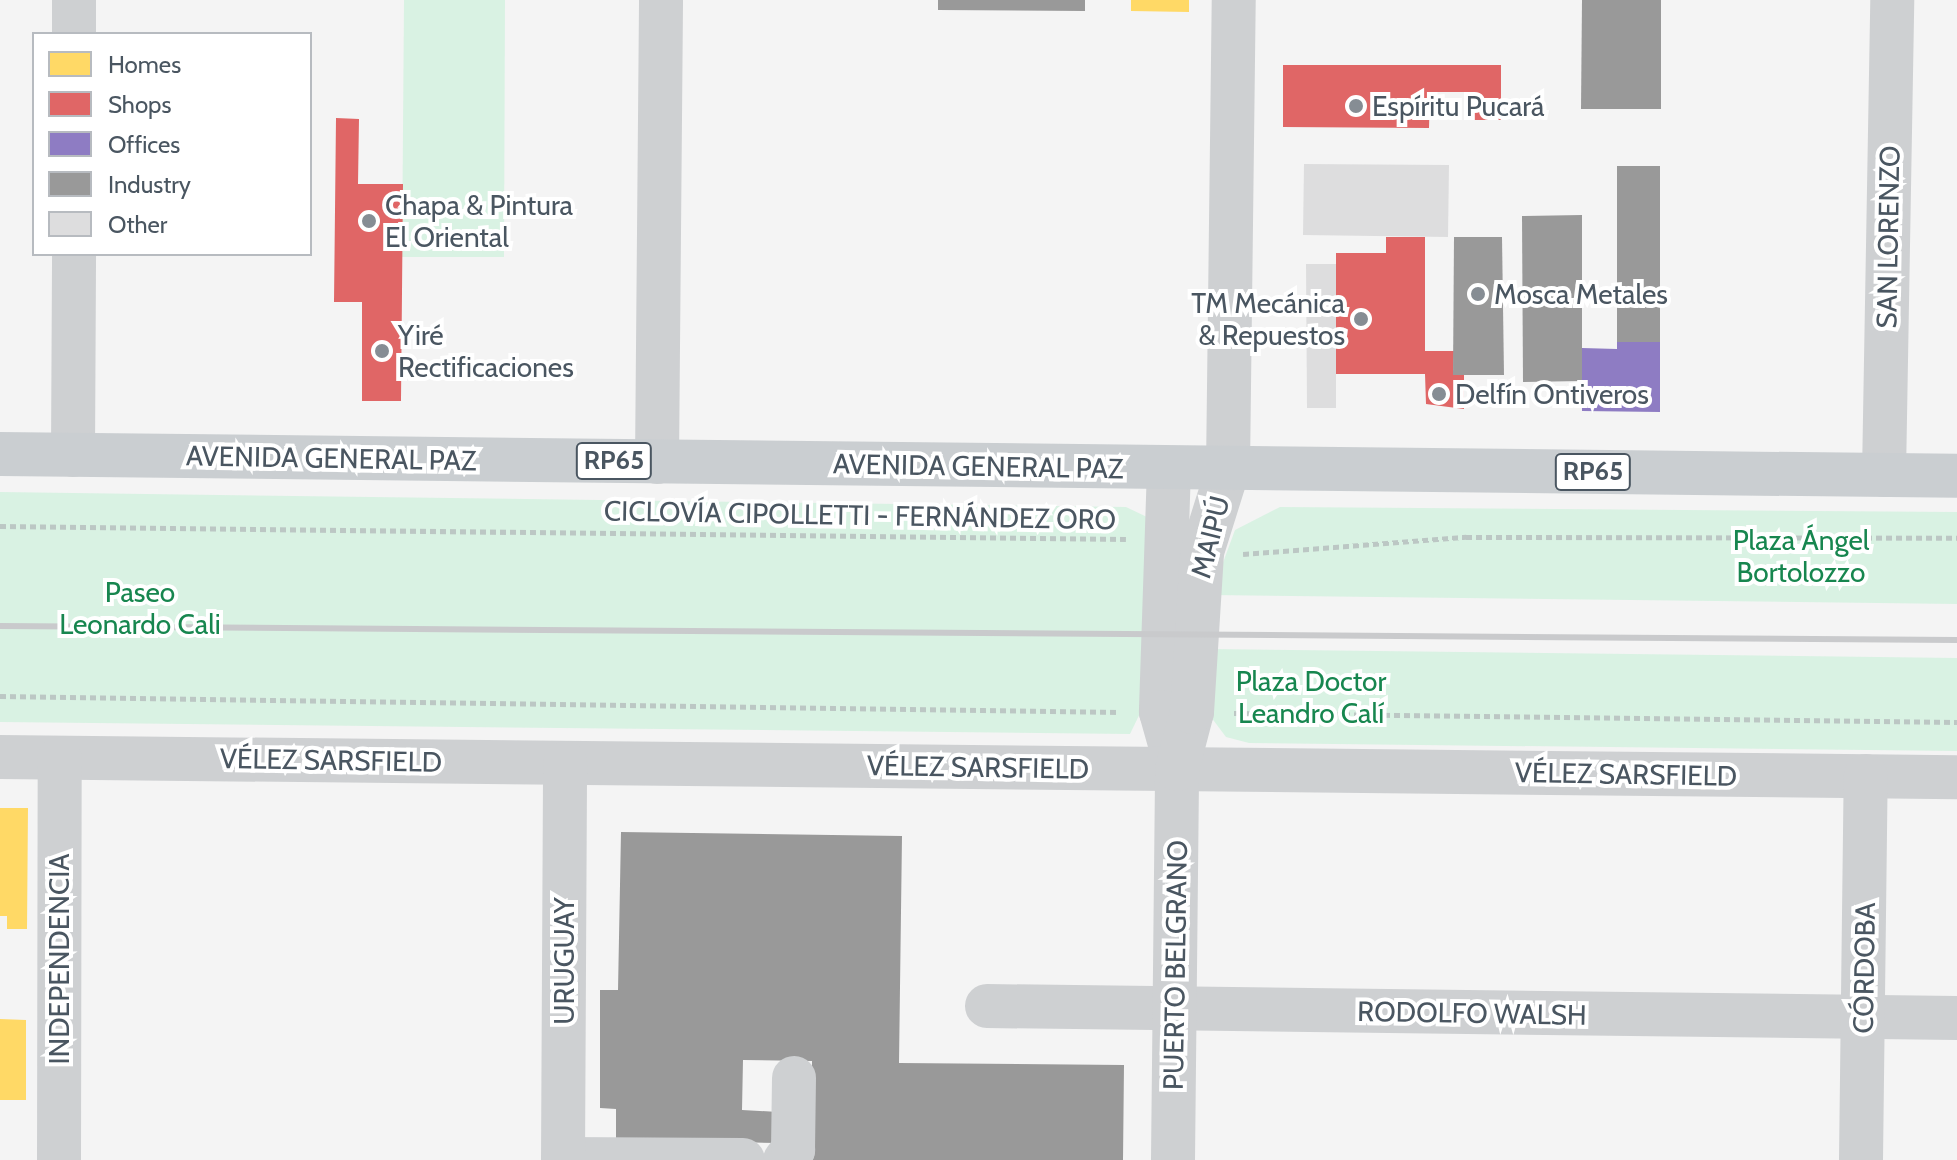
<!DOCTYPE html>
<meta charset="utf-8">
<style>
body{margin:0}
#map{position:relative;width:1957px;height:1160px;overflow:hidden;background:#f4f4f4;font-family:Cabin,sans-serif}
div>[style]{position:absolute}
.green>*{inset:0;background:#d9f2e3}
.homes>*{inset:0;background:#ffd966}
.shops>*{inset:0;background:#e06666}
.offices>*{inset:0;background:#8e7cc3}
.industry>*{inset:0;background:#999}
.building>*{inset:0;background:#ddddde}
.path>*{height:5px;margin-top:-2.5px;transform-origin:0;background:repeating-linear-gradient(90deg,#bcc7c4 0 6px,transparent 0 10px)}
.minor>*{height:44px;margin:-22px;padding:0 22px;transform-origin:22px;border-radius:22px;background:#ced0d2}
.major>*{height:44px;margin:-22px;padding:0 22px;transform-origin:22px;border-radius:22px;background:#caced1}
.rail>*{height:6px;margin:-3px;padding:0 3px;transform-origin:3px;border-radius:3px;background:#c9cacc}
.dots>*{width:22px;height:22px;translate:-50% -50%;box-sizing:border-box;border:4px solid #fff;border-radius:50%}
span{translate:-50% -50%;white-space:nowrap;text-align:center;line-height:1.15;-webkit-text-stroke:8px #fff;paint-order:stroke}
.shield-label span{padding:2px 6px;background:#fff;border:2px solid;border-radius:6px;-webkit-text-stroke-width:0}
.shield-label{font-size:26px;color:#4a5661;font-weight:700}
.poi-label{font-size:28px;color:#4a5661}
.left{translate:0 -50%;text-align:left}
.right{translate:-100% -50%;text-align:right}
.street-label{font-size:28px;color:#4a5661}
.park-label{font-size:28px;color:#17864f}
.legend{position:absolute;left:32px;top:32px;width:280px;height:224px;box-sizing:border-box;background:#fff;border:2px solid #b7bbc0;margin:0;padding:10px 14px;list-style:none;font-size:24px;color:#4a5661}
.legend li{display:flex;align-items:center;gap:16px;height:40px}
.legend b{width:40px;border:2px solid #b7bbc0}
</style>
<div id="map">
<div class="green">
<i style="clip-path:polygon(404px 0,505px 0,504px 257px,402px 257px)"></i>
<i style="clip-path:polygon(0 492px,1126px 507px,1147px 517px,1146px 701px,1130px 734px,0 722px)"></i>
<i style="clip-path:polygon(1280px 507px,1957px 512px,1957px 604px,1211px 595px,1235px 530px)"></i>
<i style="clip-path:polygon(1209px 649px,1957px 658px,1957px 751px,1249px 743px,1226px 737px,1211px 717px)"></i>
</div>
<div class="homes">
<i style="clip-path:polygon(1131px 0,1189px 0,1189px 12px,1131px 11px)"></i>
<i style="clip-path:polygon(0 808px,28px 808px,27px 929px,7px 929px,7px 916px,0 916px)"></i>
<i style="clip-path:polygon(0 1019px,26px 1020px,26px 1100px,0 1100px)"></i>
</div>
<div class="shops">
<i style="clip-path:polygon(1283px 65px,1501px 65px,1501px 120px,1465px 120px,1465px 92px,1430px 92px,1429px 128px,1283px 127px)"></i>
<i style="clip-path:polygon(336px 118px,359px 119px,358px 184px,403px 184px,401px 401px,362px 401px,362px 302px,334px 302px)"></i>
<i style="clip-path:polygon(1386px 237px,1425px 237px,1425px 351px,1454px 351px,1453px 375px,1464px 375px,1464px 409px,1426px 404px,1425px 374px,1336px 374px,1336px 253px,1386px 253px)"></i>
</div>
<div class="offices">
<i style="clip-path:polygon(1617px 342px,1660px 342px,1660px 412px,1582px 411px,1582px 348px,1617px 349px)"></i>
</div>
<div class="industry">
<i style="clip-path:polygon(938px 0,1085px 0,1085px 11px,938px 10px)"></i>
<i style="clip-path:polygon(1582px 0,1661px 0,1661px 109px,1581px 109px)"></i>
<i style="clip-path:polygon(1617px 166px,1660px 166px,1660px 342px,1617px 342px)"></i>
<i style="clip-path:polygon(1582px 215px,1582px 381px,1523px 382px,1522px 216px)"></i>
<i style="clip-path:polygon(1454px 237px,1502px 237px,1504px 375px,1453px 375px)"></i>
<i style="clip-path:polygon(621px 832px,902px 836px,899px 1063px,1124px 1065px,1123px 1160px,811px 1160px,812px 1061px,743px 1060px,742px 1110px,778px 1112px,777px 1143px,616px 1139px,616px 1109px,600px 1108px,600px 990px,618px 990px)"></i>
</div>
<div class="building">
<i style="clip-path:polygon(1304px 164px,1449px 165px,1448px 237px,1303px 235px)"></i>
<i style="clip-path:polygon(1306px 264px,1336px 264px,1336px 408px,1307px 408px)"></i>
</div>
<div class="path">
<i style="left:0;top:526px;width:1126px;rotate:0.66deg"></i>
<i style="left:1243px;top:554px;width:224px;rotate:-4.4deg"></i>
<i style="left:1466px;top:537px;width:491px;rotate:0.1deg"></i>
<i style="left:0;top:696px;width:1120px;rotate:0.82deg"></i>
<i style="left:1234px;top:713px;width:723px;rotate:0.71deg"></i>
</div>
<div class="minor">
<i style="left:74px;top:34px;width:34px;rotate:-90deg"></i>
<i style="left:73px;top:455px;width:201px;rotate:-89.7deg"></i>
<i style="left:657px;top:462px;width:462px;rotate:-89.5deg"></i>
<i style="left:1169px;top:468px;width:244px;rotate:91.9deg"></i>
<i style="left:1161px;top:712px;width:59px;rotate:74.3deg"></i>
<i style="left:1884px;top:475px;width:475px;rotate:-89deg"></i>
<i style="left:0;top:757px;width:1957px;rotate:0.59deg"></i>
<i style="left:987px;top:1006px;width:970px;rotate:0.71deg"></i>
<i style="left:563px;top:1159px;width:180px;rotate:0.3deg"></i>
<i style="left:59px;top:1160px;width:402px;rotate:-89.9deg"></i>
<i style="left:563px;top:1160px;width:397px;rotate:-89.7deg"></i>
<i style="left:785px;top:1160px;width:13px;rotate:-51deg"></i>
<i style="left:793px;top:1150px;width:72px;rotate:-89.2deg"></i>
<i style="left:1173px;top:1160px;width:391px;rotate:-89.4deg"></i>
<i style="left:1177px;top:769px;width:59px;rotate:-75.3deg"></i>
<i style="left:1192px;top:712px;width:160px;rotate:-86.4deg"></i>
<i style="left:1202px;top:552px;width:87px;rotate:-72.6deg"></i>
<i style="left:1228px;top:469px;width:469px;rotate:-89.3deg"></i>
<i style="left:1861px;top:1160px;width:384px;rotate:-89.3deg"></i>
</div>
<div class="major">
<i style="left:0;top:454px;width:1957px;rotate:0.64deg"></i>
</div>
<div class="rail">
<i style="left:0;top:626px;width:1957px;rotate:0.41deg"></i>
</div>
<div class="dots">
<i style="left:1356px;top:106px;background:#868d94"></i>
<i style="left:369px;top:221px;background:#868d94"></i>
<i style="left:1478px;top:294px;background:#868d94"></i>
<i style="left:1361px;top:319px;background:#868d94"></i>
<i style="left:382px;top:351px;background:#868d94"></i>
<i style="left:1439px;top:394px;background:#868d94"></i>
</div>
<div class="shield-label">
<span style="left:614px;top:461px">RP65</span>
<span style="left:1593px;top:472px">RP65</span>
</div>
<div class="poi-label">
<span class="left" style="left:1372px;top:106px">Espíritu Pucará</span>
<span class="left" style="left:385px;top:221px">Chapa &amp; Pintura<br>El Oriental</span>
<span class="left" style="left:1494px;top:294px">Mosca Metales</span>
<span class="right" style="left:1345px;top:319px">TM Mecánica<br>&amp; Repuestos</span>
<span class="left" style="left:398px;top:351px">Yiré<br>Rectificaciones</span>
<span class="left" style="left:1455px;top:394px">Delfín Ontiveros</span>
</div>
<div class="street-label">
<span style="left:1888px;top:237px;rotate:-89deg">SAN LORENZO</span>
<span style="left:331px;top:458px;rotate:1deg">AVENIDA GENERAL PAZ</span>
<span style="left:978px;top:466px;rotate:1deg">AVENIDA GENERAL PAZ</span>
<span style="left:860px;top:515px;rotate:1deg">CICLOVÍA CIPOLLETTI - FERNÁNDEZ ORO</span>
<span style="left:1210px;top:537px;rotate:-76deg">MAIPÚ</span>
<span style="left:331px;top:760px;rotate:1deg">VÉLEZ SARSFIELD</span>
<span style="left:978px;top:767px;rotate:1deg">VÉLEZ SARSFIELD</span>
<span style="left:1626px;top:774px;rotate:1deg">VÉLEZ SARSFIELD</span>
<span style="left:59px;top:959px;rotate:-90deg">INDEPENDENCIA</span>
<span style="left:564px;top:961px;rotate:-90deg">URUGUAY</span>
<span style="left:1175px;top:965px;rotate:-89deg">PUERTO BELGRANO</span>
<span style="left:1864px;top:968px;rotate:-89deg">CÓRDOBA</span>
<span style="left:1472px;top:1013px;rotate:1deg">RODOLFO WALSH</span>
</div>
<div class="park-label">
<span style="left:1801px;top:556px">Plaza Ángel<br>Bortolozzo</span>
<span style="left:140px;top:608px">Paseo<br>Leonardo Cali</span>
<span style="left:1311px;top:697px">Plaza Doctor<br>Leandro Calí</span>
</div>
<ul class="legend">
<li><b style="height:22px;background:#ffd966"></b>Homes</li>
<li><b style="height:22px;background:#e06666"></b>Shops</li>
<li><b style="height:22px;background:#8e7cc3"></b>Offices</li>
<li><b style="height:22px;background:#999"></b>Industry</li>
<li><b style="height:22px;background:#ddddde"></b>Other</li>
</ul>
</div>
